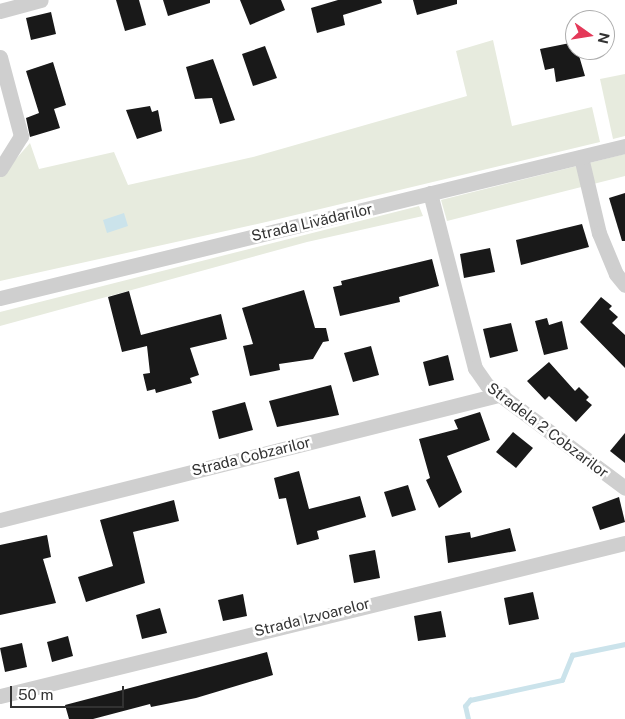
<!DOCTYPE html>
<meta charset="utf-8">
<style>
body{margin:0}
#map{position:relative;width:625px;height:719px;overflow:hidden;background:#fff;font-family:"Public Sans",sans-serif}
div>[style]{position:absolute}
.green>*{inset:0;background:#e7ebde}
.water>*{inset:0;background:#cbe3eb}
.stream>*{height:4.5px;margin:-2.25px;padding:0 2.25px;transform-origin:2.25px;border-radius:2.25px;background:#cbe3eb}
.building>*{inset:0;background:#191919}
.minor>*{height:15px;margin:-7.5px;padding:0 7.5px;transform-origin:7.5px;border-radius:7.5px;background:#cfcfcf}
span{translate:-50% -50%;white-space:nowrap;text-align:center;line-height:1.15;-webkit-text-stroke:5px #fff;paint-order:stroke}
.street-label{font-size:15px;color:#323232}
.north{position:absolute;left:565px;top:10px;width:50px;height:50px;box-sizing:border-box;background:#fff;border:1px solid #adadad;border-radius:50%;rotate:103deg;font-size:14px;font-weight:700;line-height:20px;text-align:center;color:#323232}
.north::after{content:'';display:block;margin:auto;width:18px;height:22px;background:#e43959;clip-path:polygon(50% 0,100% 100%,50% 72%,0 100%)}
.scale{position:absolute;left:10px;top:686px;width:114px;height:22px;box-sizing:border-box;border:2px solid #323232;border-top:0;padding-left:6px;font-size:15px;line-height:18px;white-space:nowrap;color:#323232;-webkit-text-stroke:4px #fff;paint-order:stroke}
</style>
<div id="map">
<div class="green">
<i style="clip-path:polygon(493px 40px,512px 126px,592px 107px,600px 142px,266px 222px,0 281px,0 177px,30px 143px,39px 169px,114px 152px,128px 185px,253px 157px,467px 96px,456px 51px)"></i>
<i style="clip-path:polygon(625px 74px,625px 136px,613px 139px,600px 79px)"></i>
<i style="clip-path:polygon(625px 154px,625px 176px,447px 221px,441px 200px)"></i>
<i style="clip-path:polygon(419px 206px,423px 216px,307px 242px,0 326px,0 312px)"></i>
</div>
<div class="water">
<i style="clip-path:polygon(124px 213px,128px 226px,107px 233px,103px 220px)"></i>
</div>
<div class="stream">
<i style="left:468px;top:719px;width:13px;rotate:-103deg"></i>
<i style="left:465px;top:706px;width:8px;rotate:-50deg"></i>
<i style="left:470px;top:700px;width:94px;rotate:-12.3deg"></i>
<i style="left:562px;top:680px;width:27px;rotate:-68deg"></i>
<i style="left:572px;top:655px;width:54px;rotate:-11.7deg"></i>
</div>
<div class="building">
<i style="clip-path:polygon(116px 0,139px 0,146px 25px,125px 31px)"></i>
<i style="clip-path:polygon(163px 0,210px 0,210px 3px,168px 16px)"></i>
<i style="clip-path:polygon(240px 0,281px 0,285px 10px,250px 25px)"></i>
<i style="clip-path:polygon(338px 0,381px 0,382px 3px,343px 15px,345px 25px,317px 33px,311px 8px)"></i>
<i style="clip-path:polygon(413px 0,457px 0,457px 4px,417px 15px)"></i>
<i style="clip-path:polygon(51px 12px,56px 34px,31px 40px,26px 18px)"></i>
<i style="clip-path:polygon(575px 42px,585px 76px,556px 82px,554px 68px,545px 70px,540px 49px)"></i>
<i style="clip-path:polygon(265px 46px,277px 78px,253px 86px,242px 54px)"></i>
<i style="clip-path:polygon(213px 59px,235px 120px,220px 124px,212px 98px,195px 99px,186px 67px)"></i>
<i style="clip-path:polygon(53px 62px,66px 105px,54px 109px,60px 128px,30px 137px,26px 118px,39px 113px,26px 71px)"></i>
<i style="clip-path:polygon(150px 106px,152px 112px,158px 110px,162px 131px,137px 139px,126px 110px)"></i>
<i style="clip-path:polygon(625px 193px,625px 241px,622px 241px,609px 198px)"></i>
<i style="clip-path:polygon(582px 224px,589px 247px,521px 265px,516px 240px)"></i>
<i style="clip-path:polygon(490px 248px,495px 272px,464px 278px,460px 254px)"></i>
<i style="clip-path:polygon(432px 259px,439px 286px,399px 297px,400px 302px,340px 316px,333px 287px,342px 285px,341px 281px)"></i>
<i style="clip-path:polygon(304px 290px,315px 328px,326px 328px,329px 341px,323px 342px,313px 359px,279px 364px,280px 370px,250px 376px,243px 346px,253px 344px,242px 308px)"></i>
<i style="clip-path:polygon(129px 291px,141px 335px,221px 314px,227px 339px,190px 348px,199px 375px,190px 378px,192px 383px,156px 393px,155px 389px,147px 391px,143px 374px,150px 373px,147px 346px,122px 352px,108px 297px)"></i>
<i style="clip-path:polygon(601px 297px,612px 306px,609px 309px,618px 317px,612px 323px,625px 335px,625px 368px,580px 322px)"></i>
<i style="clip-path:polygon(547px 318px,549px 325px,562px 321px,568px 349px,544px 355px,535px 321px)"></i>
<i style="clip-path:polygon(511px 323px,518px 351px,490px 358px,483px 329px)"></i>
<i style="clip-path:polygon(371px 346px,379px 375px,353px 382px,344px 353px)"></i>
<i style="clip-path:polygon(448px 355px,454px 380px,429px 386px,423px 362px)"></i>
<i style="clip-path:polygon(549px 362px,575px 391px,579px 387px,589px 397px,586px 400px,592px 405px,576px 422px,549px 396px,545px 400px,527px 381px)"></i>
<i style="clip-path:polygon(331px 385px,339px 415px,277px 427px,269px 401px)"></i>
<i style="clip-path:polygon(245px 402px,253px 430px,219px 439px,212px 411px)"></i>
<i style="clip-path:polygon(480px 412px,490px 440px,447px 456px,462px 492px,439px 508px,426px 480px,430px 478px,419px 439px,458px 429px,454px 420px)"></i>
<i style="clip-path:polygon(513px 432px,533px 448px,516px 468px,496px 452px)"></i>
<i style="clip-path:polygon(625px 433px,625px 463px,610px 451px)"></i>
<i style="clip-path:polygon(299px 471px,309px 509px,360px 496px,366px 517px,317px 531px,319px 539px,297px 545px,286px 498px,279px 499px,274px 478px)"></i>
<i style="clip-path:polygon(408px 485px,416px 510px,392px 517px,384px 492px)"></i>
<i style="clip-path:polygon(619px 497px,625px 522px,600px 530px,592px 507px)"></i>
<i style="clip-path:polygon(174px 500px,179px 521px,133px 532px,145px 583px,86px 602px,78px 577px,113px 566px,100px 520px)"></i>
<i style="clip-path:polygon(510px 528px,516px 551px,448px 563px,445px 536px,470px 532px,471px 538px)"></i>
<i style="clip-path:polygon(47px 535px,51px 557px,43px 559px,56px 603px,0 615px,0 545px)"></i>
<i style="clip-path:polygon(375px 550px,380px 578px,354px 583px,349px 555px)"></i>
<i style="clip-path:polygon(533px 592px,539px 619px,509px 625px,504px 598px)"></i>
<i style="clip-path:polygon(243px 594px,247px 616px,223px 621px,218px 600px)"></i>
<i style="clip-path:polygon(160px 608px,167px 633px,142px 639px,136px 615px)"></i>
<i style="clip-path:polygon(441px 611px,446px 637px,418px 641px,414px 616px)"></i>
<i style="clip-path:polygon(68px 636px,73px 656px,52px 662px,47px 642px)"></i>
<i style="clip-path:polygon(22px 643px,27px 667px,5px 672px,0 648px)"></i>
<i style="clip-path:polygon(267px 652px,273px 675px,196px 698px,151px 707px,150px 704px,93px 719px,69px 719px,65px 705px)"></i>
</div>
<div class="minor">
<i style="left:0;top:11px;width:42px;rotate:-15deg"></i>
<i style="left:0;top:57px;width:82px;rotate:75.1deg"></i>
<i style="left:21px;top:136px;width:39px;rotate:122deg"></i>
<i style="left:581px;top:157px;width:78px;rotate:76.7deg"></i>
<i style="left:599px;top:233px;width:44px;rotate:67.5deg"></i>
<i style="left:616px;top:274px;width:14px;rotate:51deg"></i>
<i style="left:430px;top:193px;width:181px;rotate:75.6deg"></i>
<i style="left:475px;top:368px;width:21px;rotate:55deg"></i>
<i style="left:487px;top:385px;width:172px;rotate:36.7deg"></i>
<i style="left:0;top:298px;width:643px;rotate:-13.67deg"></i>
<i style="left:0;top:520px;width:518px;rotate:-14.09deg"></i>
<i style="left:0;top:696px;width:643px;rotate:-13.76deg"></i>
</div>
<div class="street-label">
<span style="left:312px;top:222px;rotate:-13deg">Strada Livădarilor</span>
<span style="left:548px;top:430px;rotate:37deg">Stradela 2 Cobzarilor</span>
<span style="left:251px;top:456px;rotate:-14deg">Strada Cobzarilor</span>
<span style="left:312px;top:617px;rotate:-14deg">Strada Izvoarelor</span>
</div>
<div class="north">N</div>
<div class="scale">50 m</div>
</div>
